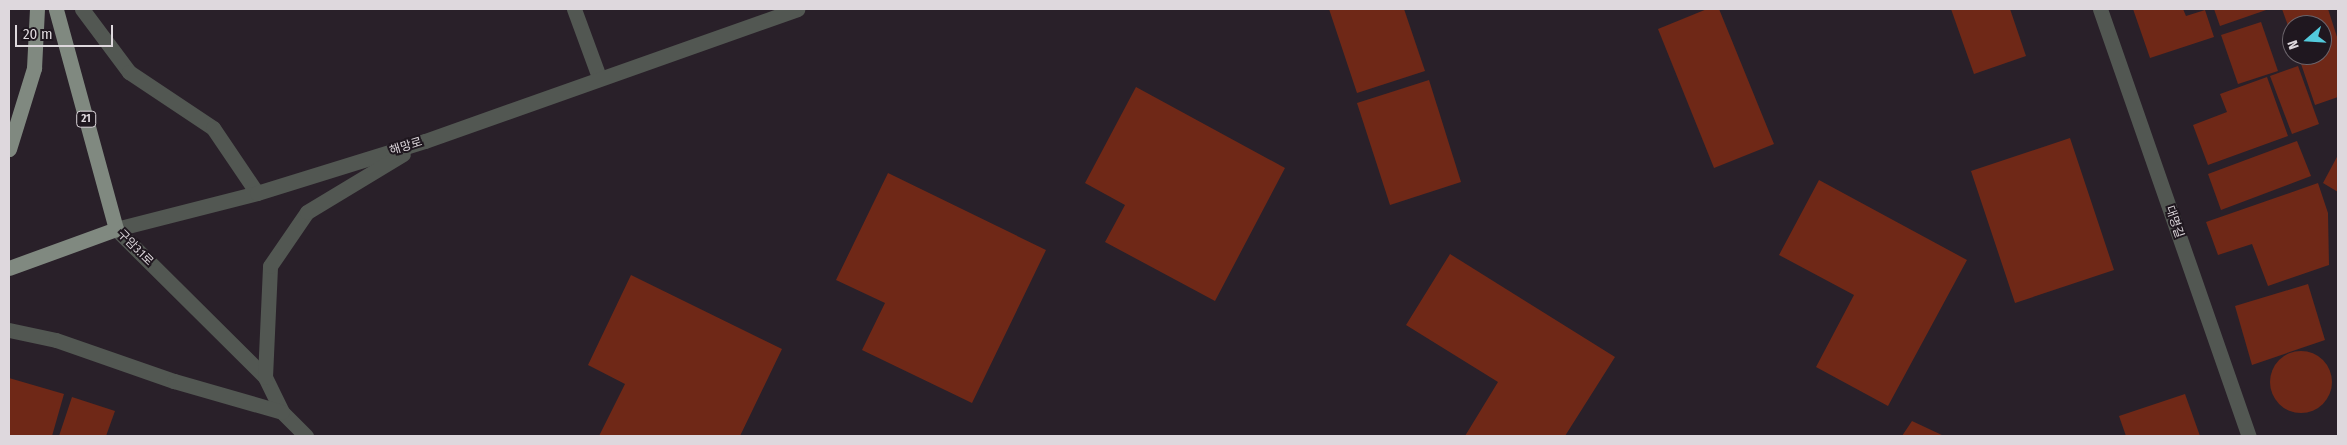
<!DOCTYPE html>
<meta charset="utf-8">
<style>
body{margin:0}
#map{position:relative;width:2347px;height:445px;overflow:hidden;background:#292029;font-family:"Fira Sans Condensed","Noto Sans KR",sans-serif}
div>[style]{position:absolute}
.building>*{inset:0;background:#6f2817}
.round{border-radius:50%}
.minor>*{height:15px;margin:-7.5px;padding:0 7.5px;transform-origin:7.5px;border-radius:7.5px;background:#525752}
.major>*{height:15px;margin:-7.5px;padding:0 7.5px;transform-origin:7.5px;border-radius:7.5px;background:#808980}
span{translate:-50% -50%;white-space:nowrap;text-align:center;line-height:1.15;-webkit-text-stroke:4px #1f171f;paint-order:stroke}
.shield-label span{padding:1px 4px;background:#1f171f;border:1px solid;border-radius:4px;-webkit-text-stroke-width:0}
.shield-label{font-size:11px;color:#ded8dd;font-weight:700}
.street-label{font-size:12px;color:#ded8dd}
.frame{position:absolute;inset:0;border:10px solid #ded8dd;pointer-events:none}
.north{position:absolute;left:2282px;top:15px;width:50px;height:50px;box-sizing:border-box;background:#1f171f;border:1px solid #6b646b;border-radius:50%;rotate:251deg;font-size:14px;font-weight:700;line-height:20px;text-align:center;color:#ded8dd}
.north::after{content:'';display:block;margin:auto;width:18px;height:22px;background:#53cadc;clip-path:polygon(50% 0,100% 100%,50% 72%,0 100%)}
.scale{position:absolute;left:15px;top:25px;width:98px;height:22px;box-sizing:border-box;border:2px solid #ded8dd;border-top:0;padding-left:6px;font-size:15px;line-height:18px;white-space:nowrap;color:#ded8dd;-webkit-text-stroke:4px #1f171f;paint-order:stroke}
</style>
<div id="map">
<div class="building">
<i style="clip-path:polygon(1329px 9px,1404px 9px,1425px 71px,1357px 93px)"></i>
<i style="clip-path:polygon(1707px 9px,1719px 9px,1774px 144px,1714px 168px,1658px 29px)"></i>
<i style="clip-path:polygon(1951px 9px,2010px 9px,2026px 56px,1974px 74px)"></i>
<i style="clip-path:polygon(2133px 9px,2183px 9px,2186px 16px,2205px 10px,2214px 37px,2150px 58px)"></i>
<i style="clip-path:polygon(2214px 9px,2269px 9px,2220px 26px)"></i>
<i style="clip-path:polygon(2282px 9px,2328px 9px,2338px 40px,2338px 97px,2315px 105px,2298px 55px,2322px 55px,2322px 25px,2292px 25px,2292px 37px)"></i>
<i style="clip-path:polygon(2261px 22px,2278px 71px,2238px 84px,2221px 35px)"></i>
<i style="clip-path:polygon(2298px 66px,2319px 124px,2292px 134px,2270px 76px)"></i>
<i style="clip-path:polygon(2267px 77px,2288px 136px,2208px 165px,2193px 125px,2227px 112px,2220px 94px)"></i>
<i style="clip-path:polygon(1429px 80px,1461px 182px,1390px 205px,1357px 103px)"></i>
<i style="clip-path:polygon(1136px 87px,1285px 168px,1215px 301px,1105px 242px,1125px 205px,1085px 183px)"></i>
<i style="clip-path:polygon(2070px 138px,2114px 270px,2015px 303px,1971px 171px)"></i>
<i style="clip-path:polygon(2297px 141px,2311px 176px,2221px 210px,2208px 174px)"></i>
<i style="clip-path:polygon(2338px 155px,2338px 192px,2323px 183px)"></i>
<i style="clip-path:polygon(888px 173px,1046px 250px,972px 403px,862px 350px,885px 303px,836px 280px)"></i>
<i style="clip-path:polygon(1819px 180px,1967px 260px,1888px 406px,1816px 367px,1854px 295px,1779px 255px)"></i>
<i style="clip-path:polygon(2318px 183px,2328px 213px,2329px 265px,2268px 286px,2252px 244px,2218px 255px,2206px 222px)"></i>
<i style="clip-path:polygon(1450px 254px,1615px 357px,1565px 436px,1465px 436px,1498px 382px,1406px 325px)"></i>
<i style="clip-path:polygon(631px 275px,782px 349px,740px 436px,599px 436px,625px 384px,588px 365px)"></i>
<i style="clip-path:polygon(2308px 284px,2325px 340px,2252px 365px,2235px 306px)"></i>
<i class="round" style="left:2270px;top:351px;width:62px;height:62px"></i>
<i style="clip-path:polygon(9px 378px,64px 394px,52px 436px,10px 436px)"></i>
<i style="clip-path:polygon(2185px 394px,2200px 436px,2126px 436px,2119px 416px)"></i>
<i style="clip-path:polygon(72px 397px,115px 411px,106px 436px,59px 436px)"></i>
<i style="clip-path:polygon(1912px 421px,1944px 436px,1902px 436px)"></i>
</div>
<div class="minor">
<i style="left:82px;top:9px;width:79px;rotate:53.3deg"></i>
<i style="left:129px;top:72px;width:101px;rotate:33.7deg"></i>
<i style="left:213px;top:128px;width:78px;rotate:55.9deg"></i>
<i style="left:574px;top:9px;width:72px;rotate:69.8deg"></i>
<i style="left:2100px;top:9px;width:452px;rotate:70.8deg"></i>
<i style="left:116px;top:229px;width:146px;rotate:-14.3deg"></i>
<i style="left:257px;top:193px;width:176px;rotate:-17.2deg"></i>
<i style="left:425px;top:141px;width:395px;rotate:-19.5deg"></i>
<i style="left:116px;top:229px;width:210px;rotate:44.8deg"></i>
<i style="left:265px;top:377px;width:39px;rotate:64deg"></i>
<i style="left:282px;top:412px;width:34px;rotate:45deg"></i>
<i style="left:9px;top:330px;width:48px;rotate:12deg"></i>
<i style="left:56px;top:340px;width:125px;rotate:19.2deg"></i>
<i style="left:174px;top:381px;width:112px;rotate:16deg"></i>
<i style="left:265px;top:377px;width:111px;rotate:-87.4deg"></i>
<i style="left:270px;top:266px;width:65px;rotate:-55.6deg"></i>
<i style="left:307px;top:212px;width:112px;rotate:-31.1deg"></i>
</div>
<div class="major">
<i style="left:9px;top:149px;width:85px;rotate:-72.8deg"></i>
<i style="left:34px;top:68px;width:59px;rotate:-87.1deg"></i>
<i style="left:9px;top:268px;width:114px;rotate:-20deg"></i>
<i style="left:116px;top:229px;width:228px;rotate:-105.3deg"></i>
</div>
<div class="shield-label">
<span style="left:86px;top:119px">21</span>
</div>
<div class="street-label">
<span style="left:406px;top:147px;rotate:-17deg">해망로</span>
<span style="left:2174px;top:222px;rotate:71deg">대명길</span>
<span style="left:135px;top:248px;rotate:45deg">구암3.1로</span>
</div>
<div class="frame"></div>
<div class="north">N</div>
<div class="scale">20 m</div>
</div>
